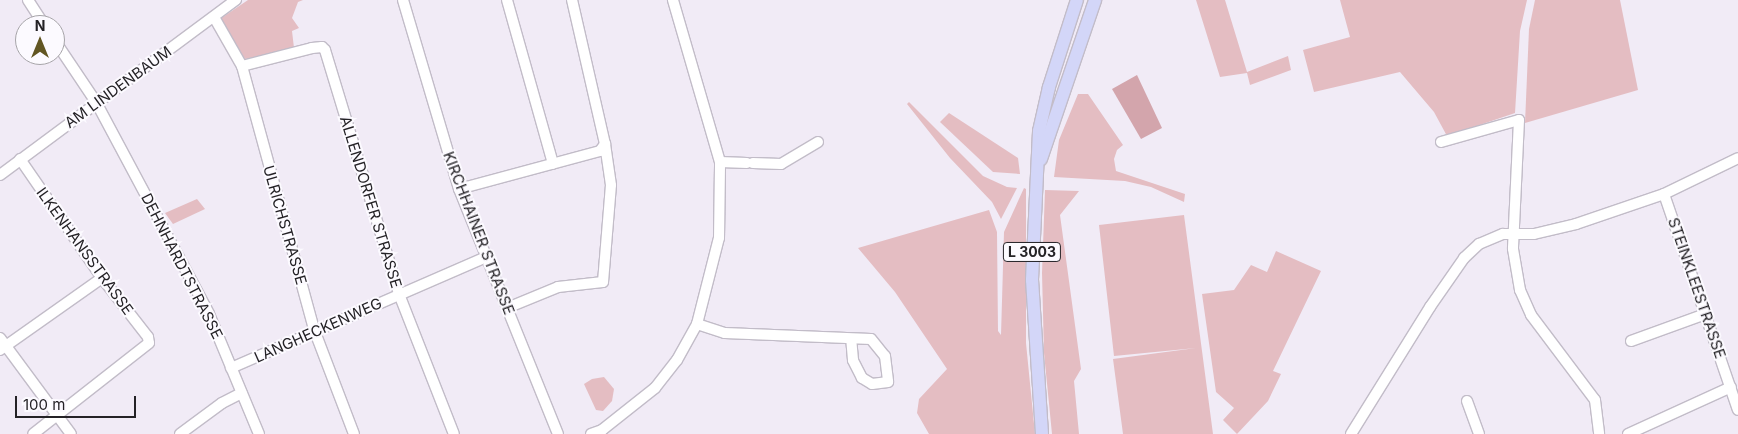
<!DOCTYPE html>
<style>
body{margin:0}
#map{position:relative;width:1738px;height:434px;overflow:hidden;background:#f1ebf6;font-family:Inter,sans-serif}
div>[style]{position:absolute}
.green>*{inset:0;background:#e4bdc2}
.forest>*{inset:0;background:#d3a5ac}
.roads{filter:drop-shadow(1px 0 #c2bcc8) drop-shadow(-1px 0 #c2bcc8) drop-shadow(0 1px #c2bcc8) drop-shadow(0 -1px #c2bcc8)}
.minor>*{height:10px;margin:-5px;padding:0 5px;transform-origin:5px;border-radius:5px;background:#fff}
.major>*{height:12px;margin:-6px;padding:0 6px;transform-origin:6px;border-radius:6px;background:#d3d6f8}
span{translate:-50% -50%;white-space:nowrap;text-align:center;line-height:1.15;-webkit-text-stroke:4px #fcfaff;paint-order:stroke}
.shield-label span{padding:1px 4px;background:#fcfaff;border:1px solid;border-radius:4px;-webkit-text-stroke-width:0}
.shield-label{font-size:14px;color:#242226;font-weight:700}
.street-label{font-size:15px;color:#242226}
.north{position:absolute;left:15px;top:15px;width:50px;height:50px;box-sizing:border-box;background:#fcfaff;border:1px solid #a6a4a8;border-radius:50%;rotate:0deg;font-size:14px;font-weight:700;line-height:20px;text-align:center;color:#242226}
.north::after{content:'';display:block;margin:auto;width:18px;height:22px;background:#625623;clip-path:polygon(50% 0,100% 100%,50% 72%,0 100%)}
.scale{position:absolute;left:15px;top:396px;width:121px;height:22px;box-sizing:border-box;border:2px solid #242226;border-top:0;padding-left:6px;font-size:15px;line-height:18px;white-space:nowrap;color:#242226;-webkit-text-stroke:4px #fcfaff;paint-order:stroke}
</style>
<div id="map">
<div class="green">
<i style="clip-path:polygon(248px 0,303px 0,298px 2px,292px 18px,299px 28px,292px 31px,294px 48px,245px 59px,220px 19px)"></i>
<i style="clip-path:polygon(1196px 0,1225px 0,1247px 72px,1288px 56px,1291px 70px,1250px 85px,1247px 73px,1220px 77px)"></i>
<i style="clip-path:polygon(1340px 0,1527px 0,1520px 31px,1515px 113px,1447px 136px,1434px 112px,1400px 72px,1314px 92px,1303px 50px,1350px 37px)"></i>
<i style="clip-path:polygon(1535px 0,1620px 0,1638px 90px,1525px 123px,1529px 29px)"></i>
<i style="clip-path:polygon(1078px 94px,1088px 94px,1123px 145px,1117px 150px,1114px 159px,1116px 171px,1185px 194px,1184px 202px,1151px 187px,1125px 181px,1054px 177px,1059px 140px)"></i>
<i style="clip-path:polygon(909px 102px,983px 176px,1007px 187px,1017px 188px,1001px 219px,992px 202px,950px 158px,907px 104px)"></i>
<i style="clip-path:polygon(949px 113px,1018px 158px,1020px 174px,993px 172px,940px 122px)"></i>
<i style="clip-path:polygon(1024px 188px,1026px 189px,1026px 343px,1035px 434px,929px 434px,917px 413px,919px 399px,947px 369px,895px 292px,858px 248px,989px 210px,997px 232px,998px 331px,1001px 335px,1004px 232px)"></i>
<i style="clip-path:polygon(1045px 190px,1079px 191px,1060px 215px,1081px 369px,1074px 381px,1079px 434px,1052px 434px,1044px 353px,1042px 273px)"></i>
<i style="clip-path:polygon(197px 199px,205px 209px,173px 224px,165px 213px)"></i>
<i style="clip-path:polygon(1184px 215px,1213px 434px,1123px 434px,1113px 359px,1196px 348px,1114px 356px,1099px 225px)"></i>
<i style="clip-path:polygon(1276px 251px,1321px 271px,1273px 371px,1281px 374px,1268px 401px,1237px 434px,1223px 420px,1234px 408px,1216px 392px,1202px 294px,1234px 290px,1251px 265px,1267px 272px)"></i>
<i style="clip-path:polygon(604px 377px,614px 389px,612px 401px,603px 411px,596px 410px,584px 384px,592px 379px)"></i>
</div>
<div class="forest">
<i style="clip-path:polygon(1137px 75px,1162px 128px,1141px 139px,1112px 89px)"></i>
</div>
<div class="roads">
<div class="minor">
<i style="left:28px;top:0;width:30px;rotate:57deg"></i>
<i style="left:403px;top:0;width:197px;rotate:73.5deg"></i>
<i style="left:459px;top:189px;width:264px;rotate:68deg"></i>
<i style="left:507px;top:0;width:170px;rotate:74.3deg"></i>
<i style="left:214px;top:17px;width:56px;rotate:60.3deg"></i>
<i style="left:242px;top:66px;width:276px;rotate:74.7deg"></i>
<i style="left:315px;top:332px;width:109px;rotate:69.1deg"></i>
<i style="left:55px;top:41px;width:73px;rotate:56.1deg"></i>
<i style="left:96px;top:102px;width:240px;rotate:61.9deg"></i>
<i style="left:209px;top:314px;width:130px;rotate:67.4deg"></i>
<i style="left:242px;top:66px;width:72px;rotate:-14.4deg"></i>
<i style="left:312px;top:48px;width:10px;rotate:-6deg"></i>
<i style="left:322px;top:47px;width:4px;rotate:45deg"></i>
<i style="left:325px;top:50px;width:255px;rotate:73.1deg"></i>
<i style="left:399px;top:294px;width:150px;rotate:68.6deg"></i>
<i style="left:1441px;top:142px;width:81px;rotate:-15.8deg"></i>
<i style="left:1519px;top:120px;width:129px;rotate:92.7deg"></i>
<i style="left:1513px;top:249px;width:42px;rotate:80.3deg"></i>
<i style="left:1520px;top:290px;width:27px;rotate:66deg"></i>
<i style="left:1531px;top:315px;width:106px;rotate:53deg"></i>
<i style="left:1595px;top:400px;width:34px;rotate:83deg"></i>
<i style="left:20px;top:159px;width:145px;rotate:55.4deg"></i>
<i style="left:102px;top:278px;width:75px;rotate:52.1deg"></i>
<i style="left:148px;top:337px;width:6px;rotate:81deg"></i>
<i style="left:149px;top:343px;width:147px;rotate:141.9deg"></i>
<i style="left:720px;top:162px;width:27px;rotate:2deg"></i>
<i style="left:753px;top:163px;width:28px;rotate:2deg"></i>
<i style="left:781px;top:164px;width:43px;rotate:-30.7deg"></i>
<i style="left:0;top:175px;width:294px;rotate:-36.6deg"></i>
<i style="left:459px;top:189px;width:146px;rotate:-15.1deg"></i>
<i style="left:600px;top:151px;width:9px;rotate:-54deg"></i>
<i style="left:605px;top:144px;width:148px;rotate:-102.9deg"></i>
<i style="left:1664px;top:194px;width:228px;rotate:71.1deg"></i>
<i style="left:507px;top:308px;width:55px;rotate:-22.4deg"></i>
<i style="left:558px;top:287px;width:45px;rotate:-6.3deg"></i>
<i style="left:603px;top:282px;width:97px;rotate:-85.3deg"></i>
<i style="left:611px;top:185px;width:41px;rotate:-98.3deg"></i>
<i style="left:697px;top:324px;width:29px;rotate:18deg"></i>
<i style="left:725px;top:333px;width:146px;rotate:2.4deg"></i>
<i style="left:871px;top:339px;width:22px;rotate:51deg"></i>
<i style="left:885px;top:356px;width:26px;rotate:83deg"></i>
<i style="left:888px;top:382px;width:16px;rotate:173deg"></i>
<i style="left:872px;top:384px;width:12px;rotate:-149deg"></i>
<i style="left:862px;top:378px;width:20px;rotate:-117deg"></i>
<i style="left:853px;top:360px;width:21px;rotate:-95deg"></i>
<i style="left:0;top:338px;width:119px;rotate:53.5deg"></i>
<i style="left:1631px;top:341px;width:77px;rotate:-19.9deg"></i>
<i style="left:0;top:350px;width:125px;rotate:-35.2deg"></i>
<i style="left:231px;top:368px;width:278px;rotate:-23.5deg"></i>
<i style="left:1467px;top:401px;width:35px;rotate:70deg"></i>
<i style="left:180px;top:434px;width:52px;rotate:-36.4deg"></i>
<i style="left:222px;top:403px;width:22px;rotate:-27deg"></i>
<i style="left:591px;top:434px;width:12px;rotate:-20deg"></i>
<i style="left:602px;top:430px;width:68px;rotate:-38.4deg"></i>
<i style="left:655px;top:388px;width:36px;rotate:-52deg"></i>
<i style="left:677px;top:360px;width:41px;rotate:-60.9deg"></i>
<i style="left:697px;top:324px;width:89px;rotate:-75.7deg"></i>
<i style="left:719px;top:238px;width:76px;rotate:-89.2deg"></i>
<i style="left:720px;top:162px;width:169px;rotate:-106.2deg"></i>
<i style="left:1351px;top:434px;width:150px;rotate:-58.1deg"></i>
<i style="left:1430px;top:307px;width:60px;rotate:-55.2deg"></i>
<i style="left:1464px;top:258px;width:21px;rotate:-43deg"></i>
<i style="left:1479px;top:244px;width:26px;rotate:-23deg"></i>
<i style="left:1503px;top:234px;width:31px"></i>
<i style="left:1534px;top:234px;width:43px;rotate:-13.4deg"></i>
<i style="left:1576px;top:224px;width:93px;rotate:-18.8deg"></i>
<i style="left:1664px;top:194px;width:82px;rotate:-25.9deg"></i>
<i style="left:1628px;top:434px;width:113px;rotate:-24.5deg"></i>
</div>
<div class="major">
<i style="left:1041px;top:159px;width:168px;rotate:-71.2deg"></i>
<i style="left:1042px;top:434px;width:154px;rotate:-93.7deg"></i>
<i style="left:1032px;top:280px;width:149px;rotate:-87.3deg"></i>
<i style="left:1039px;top:131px;width:45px;rotate:-77.2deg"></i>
<i style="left:1049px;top:87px;width:91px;rotate:-72.2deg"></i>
</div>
</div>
<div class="shield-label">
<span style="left:1032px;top:252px">L 3003</span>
</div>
<div class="street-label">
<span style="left:118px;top:87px;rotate:-36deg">AM LINDENBAUM</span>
<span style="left:371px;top:202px;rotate:73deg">ALLENDORFER STRASSE</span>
<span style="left:285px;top:225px;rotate:74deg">ULRICHSTRASSE</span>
<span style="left:479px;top:233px;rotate:69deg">KIRCHHAINER STRASSE</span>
<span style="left:85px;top:251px;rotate:54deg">ILKENHANSSTRASSE</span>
<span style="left:182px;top:266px;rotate:63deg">DEHNHARDTSTRASSE</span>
<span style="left:1697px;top:288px;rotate:71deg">STEINKLEESTRASSE</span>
<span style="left:318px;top:330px;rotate:-24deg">LANGHECKENWEG</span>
</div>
<div class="north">N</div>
<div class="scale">100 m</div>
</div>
